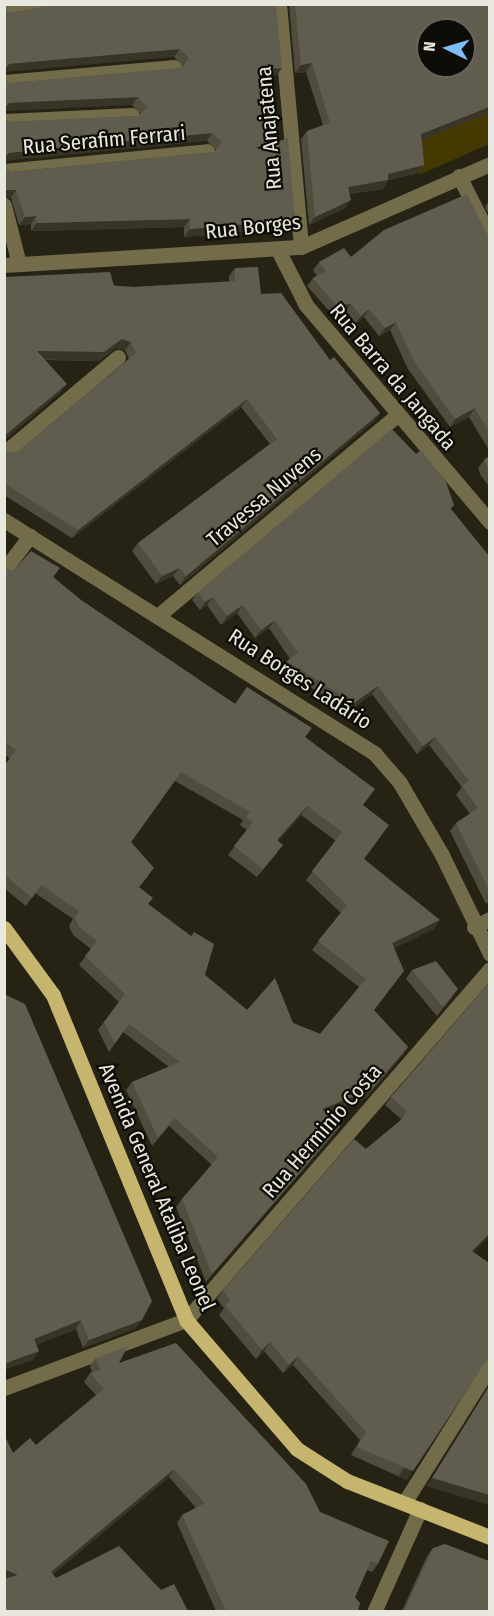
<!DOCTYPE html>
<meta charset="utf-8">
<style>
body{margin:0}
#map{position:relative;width:494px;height:1616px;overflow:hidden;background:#262315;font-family:"Fira Sans Condensed",sans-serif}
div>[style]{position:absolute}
.green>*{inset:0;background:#443901}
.minor>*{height:15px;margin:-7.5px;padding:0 7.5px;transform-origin:7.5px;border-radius:7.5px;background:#736c4b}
.major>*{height:15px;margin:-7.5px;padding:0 7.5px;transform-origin:7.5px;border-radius:7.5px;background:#c5b56e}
.wall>*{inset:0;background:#504d3e}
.shaded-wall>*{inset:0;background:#383526}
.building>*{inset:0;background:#605d4f}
span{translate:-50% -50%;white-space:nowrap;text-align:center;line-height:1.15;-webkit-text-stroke:4.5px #0e0c07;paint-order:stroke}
.street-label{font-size:21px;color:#e9e8df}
.frame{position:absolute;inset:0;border:6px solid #e9e8df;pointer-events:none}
.north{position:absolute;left:416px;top:18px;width:60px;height:60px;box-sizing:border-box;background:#0e0c07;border:2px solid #66645d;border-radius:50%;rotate:275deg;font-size:16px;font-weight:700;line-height:24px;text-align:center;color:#e9e8df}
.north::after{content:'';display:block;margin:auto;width:21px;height:27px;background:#7dbef9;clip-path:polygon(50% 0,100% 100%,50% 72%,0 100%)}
</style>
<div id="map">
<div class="green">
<i style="clip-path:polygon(489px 111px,489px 144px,419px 175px,416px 142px)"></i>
</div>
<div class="minor">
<i style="left:279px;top:4px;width:244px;rotate:84.8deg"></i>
<i style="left:4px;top:12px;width:47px;rotate:-9.9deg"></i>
<i style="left:4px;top:82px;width:171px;rotate:-5deg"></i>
<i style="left:4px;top:121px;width:128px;rotate:-2.7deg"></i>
<i style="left:4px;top:171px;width:204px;rotate:-5.6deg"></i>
<i style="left:459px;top:176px;width:68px;rotate:63.1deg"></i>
<i style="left:4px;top:205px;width:61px;rotate:75.7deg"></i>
<i style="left:278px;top:250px;width:62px;rotate:63deg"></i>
<i style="left:306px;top:305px;width:285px;rotate:49.7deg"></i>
<i style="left:4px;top:265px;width:298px;rotate:-3.5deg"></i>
<i style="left:301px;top:247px;width:206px;rotate:-23.7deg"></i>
<i style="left:4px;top:453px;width:149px;rotate:-40.1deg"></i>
<i style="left:4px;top:520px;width:439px;rotate:32.2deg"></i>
<i style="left:375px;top:754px;width:38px;rotate:49deg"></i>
<i style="left:400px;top:783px;width:83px;rotate:59.7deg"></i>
<i style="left:442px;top:855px;width:110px;rotate:64.1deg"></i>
<i style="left:4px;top:570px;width:43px;rotate:-52.6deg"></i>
<i style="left:160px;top:614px;width:309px;rotate:-40deg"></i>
<i style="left:474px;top:927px;width:18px;rotate:-27deg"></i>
<i style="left:4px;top:1388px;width:194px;rotate:-20.5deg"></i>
<i style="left:186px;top:1320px;width:464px;rotate:-49.1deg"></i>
<i style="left:404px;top:1503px;width:162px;rotate:-57.9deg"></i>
<i style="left:374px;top:1612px;width:113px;rotate:-65.9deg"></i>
</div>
<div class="major">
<i style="left:4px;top:928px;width:83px;rotate:53.8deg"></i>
<i style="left:53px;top:995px;width:351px;rotate:67.7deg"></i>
<i style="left:186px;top:1320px;width:170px;rotate:49.3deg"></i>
<i style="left:297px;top:1449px;width:59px;rotate:32.6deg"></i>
<i style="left:347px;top:1481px;width:154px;rotate:21.4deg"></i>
</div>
<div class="wall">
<i style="clip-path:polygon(289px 4px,489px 4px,489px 113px,422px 140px,424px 165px,418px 173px,388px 180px,383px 189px,350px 194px,345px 208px,309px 225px,301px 139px,307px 131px,323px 125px,306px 72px,295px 73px)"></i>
<i style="clip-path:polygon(57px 5px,276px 76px,271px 77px,279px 141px,295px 220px,289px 228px,184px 237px,184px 227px,31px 231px,31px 224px,19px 225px,11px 198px,4px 198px,4px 168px,11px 172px,214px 152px,216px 150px,207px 141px,10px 122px,138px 116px,141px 114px,132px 105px,11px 83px,181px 68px,183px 66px,174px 57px,11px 13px)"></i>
<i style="clip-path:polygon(489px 201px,489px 215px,485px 207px)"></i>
<i style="clip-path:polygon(487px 234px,489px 234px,489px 450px,469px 417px,450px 427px,408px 369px,390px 330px,379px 336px,364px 317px,355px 324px,345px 312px,331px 313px,307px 286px,313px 278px,317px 276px,313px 270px,319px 262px)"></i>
<i style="clip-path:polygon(235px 268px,261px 294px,330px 360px,380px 413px,374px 421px,180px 585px,173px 576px,156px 584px,132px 551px,138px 543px,270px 444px,241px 407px,72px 538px,4px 495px,4px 451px,16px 453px,129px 359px,125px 350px,116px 348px,99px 361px,45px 360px,61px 392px,4px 440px,4px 277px,134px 287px,229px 282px,229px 276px)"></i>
<i style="clip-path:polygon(489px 456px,489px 486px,481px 476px,478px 468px,484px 460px)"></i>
<i style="clip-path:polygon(454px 505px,451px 509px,489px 556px,489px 902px,486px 904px,450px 831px,456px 823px,470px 814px,456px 795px,462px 787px,429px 745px,417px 754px,372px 694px,349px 711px,281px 669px,287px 661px,290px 659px,269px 628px,255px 638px,237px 613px,221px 625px,207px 605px,200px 610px,192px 600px,198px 592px)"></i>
<i style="clip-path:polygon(evenodd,4px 569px,53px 577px,81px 600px,235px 704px,305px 738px,363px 805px,364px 859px,434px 929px,394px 948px,374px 1011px,408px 1047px,402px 1056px,366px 1098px,327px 1114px,340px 1126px,334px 1134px,206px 1282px,176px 1207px,182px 1199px,212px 1165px,169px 1126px,152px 1146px,126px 1090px,132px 1082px,169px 1067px,123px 1032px,109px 1052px,98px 1030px,119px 1002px,79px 965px,91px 949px,73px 935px,69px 926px,73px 919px,35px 893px,26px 906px,4px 888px,4px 766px,10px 759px,4px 754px,4px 569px,175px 781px,243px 820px,240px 825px,247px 830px,228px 855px,257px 877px,277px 853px,278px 841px,301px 815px,336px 841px,306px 880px,341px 913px,312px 950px,359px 987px,320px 1034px,293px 1023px,247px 1010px,205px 975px,194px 932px,191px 936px,148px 904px,139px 887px,148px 876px,131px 842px,175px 781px)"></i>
<i style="clip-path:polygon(412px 970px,452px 998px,437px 1016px,406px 979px)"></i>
<i style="clip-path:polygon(489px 983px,473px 1252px,407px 1480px,351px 1455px,360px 1440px,293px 1365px,283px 1373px,264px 1351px,256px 1359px,219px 1315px,224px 1308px,217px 1299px,223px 1290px,366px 1149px,400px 1121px,401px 1119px,385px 1105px,391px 1097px)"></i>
<i style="clip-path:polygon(4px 994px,136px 1328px,83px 1348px,76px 1329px,36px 1345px,39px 1351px,33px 1360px)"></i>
<i style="clip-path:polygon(96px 1358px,119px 1363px,320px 1512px,378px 1564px,372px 1572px,367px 1570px,355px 1597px,358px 1611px,216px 1611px,177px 1523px,182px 1515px,196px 1508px,169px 1477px,53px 1574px,56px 1578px,161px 1590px,188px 1611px,4px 1611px,13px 1453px,36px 1445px,96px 1395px,84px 1382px,90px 1373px,92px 1373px,90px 1366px)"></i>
<i style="clip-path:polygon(433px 1548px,489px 1611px,402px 1611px,427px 1556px)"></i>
</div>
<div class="shaded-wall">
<i style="clip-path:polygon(180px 49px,174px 57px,4px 72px,4px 70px,9px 64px)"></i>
<i style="clip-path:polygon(312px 63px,306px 72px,295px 73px,301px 65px)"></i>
<i style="clip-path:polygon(282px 68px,276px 76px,264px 78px,270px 69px)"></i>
<i style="clip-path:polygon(138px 97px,132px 105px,4px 111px,4px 109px,9px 103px)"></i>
<i style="clip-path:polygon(489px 107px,489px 113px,415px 143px,421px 134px)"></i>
<i style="clip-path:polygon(212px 133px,207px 141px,4px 161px,4px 159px,9px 153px)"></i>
<i style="clip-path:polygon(424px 165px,418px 173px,388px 180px,383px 189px,343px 195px,348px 187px,388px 174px)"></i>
<i style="clip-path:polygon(4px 190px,16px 190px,11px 198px,4px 198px)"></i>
<i style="clip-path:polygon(351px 200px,345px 208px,309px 225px,315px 217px)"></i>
<i style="clip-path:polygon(36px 216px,31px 224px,19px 225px,25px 217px)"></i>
<i style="clip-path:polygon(190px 219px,184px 227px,31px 231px,37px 223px)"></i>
<i style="clip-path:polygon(295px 220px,289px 228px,184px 237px,190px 229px)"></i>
<i style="clip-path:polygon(351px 304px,345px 312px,331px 313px,336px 305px)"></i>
<i style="clip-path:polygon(369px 309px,364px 317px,355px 324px,361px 316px)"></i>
<i style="clip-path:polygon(396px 322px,390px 330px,379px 336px,385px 328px)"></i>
<i style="clip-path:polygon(122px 339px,131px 342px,125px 350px,116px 348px,99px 361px,31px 359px,37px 351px)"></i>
<i style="clip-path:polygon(67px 384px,61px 392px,4px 440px,4px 436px)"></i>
<i style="clip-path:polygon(247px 399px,241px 407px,72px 538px,78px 530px)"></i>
<i style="clip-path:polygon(475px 408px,469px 417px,450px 427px,455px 419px)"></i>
<i style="clip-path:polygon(380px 413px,374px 421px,180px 585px,186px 576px)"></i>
<i style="clip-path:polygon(179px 568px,173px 576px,156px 584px,162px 576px)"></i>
<i style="clip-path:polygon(213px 597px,207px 605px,200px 610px,205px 602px)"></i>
<i style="clip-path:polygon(243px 605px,237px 613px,221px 625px,227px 616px)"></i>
<i style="clip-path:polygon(275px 620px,269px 628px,255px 638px,261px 630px)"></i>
<i style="clip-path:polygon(378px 686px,372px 694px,349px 711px,354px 703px)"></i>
<i style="clip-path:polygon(435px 737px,429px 745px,417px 754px,423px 746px)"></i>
<i style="clip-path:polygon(307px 806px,301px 815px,271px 849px,277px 840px)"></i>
<i style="clip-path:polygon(440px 920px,434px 929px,386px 952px,392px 943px)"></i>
<i style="clip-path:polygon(458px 989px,452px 998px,437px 1016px,443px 1007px)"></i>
<i style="clip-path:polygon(408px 1047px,402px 1056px,366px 1098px,316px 1118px,322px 1109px)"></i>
<i style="clip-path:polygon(175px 1118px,169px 1126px,152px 1146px,158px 1138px)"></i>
<i style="clip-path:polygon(340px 1126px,334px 1134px,206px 1282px,212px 1274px)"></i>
<i style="clip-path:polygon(489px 1234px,489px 1237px,466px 1259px,472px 1251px)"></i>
<i style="clip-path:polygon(81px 1320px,76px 1329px,28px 1348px,34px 1339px)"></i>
<i style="clip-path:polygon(142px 1320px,136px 1328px,83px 1348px,89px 1340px)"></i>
<i style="clip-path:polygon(270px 1342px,264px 1351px,256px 1359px,262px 1350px)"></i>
<i style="clip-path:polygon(39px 1351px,33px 1360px,4px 1370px,4px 1364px)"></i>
<i style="clip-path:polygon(298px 1356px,293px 1365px,283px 1373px,289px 1365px)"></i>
<i style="clip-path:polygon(404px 1468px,413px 1471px,407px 1480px,398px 1477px)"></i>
<i style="clip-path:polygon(174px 1469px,169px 1477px,45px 1580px,51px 1572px)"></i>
<i style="clip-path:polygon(432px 1478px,489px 1495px,489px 1505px,426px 1486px)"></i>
<i style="clip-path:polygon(4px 1569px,18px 1575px,4px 1580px)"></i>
</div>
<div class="building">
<i style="clip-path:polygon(58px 4px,276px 4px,282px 68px,270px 69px,279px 141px,288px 138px,295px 220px,190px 229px,190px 219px,37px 223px,36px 216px,25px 217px,16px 190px,4px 190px,4px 168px,11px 172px,214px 152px,222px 142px,212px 133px,9px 153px,4px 159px,4px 118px,10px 122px,138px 116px,147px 107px,138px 97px,9px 103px,4px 109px,4px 79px,11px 83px,181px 68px,189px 58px,180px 49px,9px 64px,4px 70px,4px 9px,11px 13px)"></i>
<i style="clip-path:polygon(evenodd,295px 4px,489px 4px,489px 107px,421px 134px,424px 165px,388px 174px,388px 180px,348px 187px,351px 200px,315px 217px,307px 131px,330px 123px,312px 63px,301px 65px,295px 4px,428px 30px,464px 30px,464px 66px,428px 66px,428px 30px)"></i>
<i style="clip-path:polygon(467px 194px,487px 234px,489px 234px,489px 432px,475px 408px,455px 419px,414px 361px,396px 322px,385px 328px,369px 309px,361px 316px,351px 304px,336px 305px,313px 278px,326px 271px,319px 262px,344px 248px,351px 257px,384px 230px)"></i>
<i style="clip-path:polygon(258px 267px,261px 294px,281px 293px,330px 360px,334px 357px,380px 413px,186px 576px,179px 568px,162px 576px,138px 543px,277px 439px,247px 399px,78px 530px,4px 483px,4px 451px,16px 453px,136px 353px,131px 342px,122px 339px,104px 352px,37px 351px,67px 384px,4px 436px,4px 277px,110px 272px,114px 286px,134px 287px,235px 281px,235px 268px)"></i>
<i style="clip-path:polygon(392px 429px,416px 454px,421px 450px,446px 482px,454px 505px,450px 508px,489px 556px,489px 890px,456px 823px,478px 808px,462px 786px,469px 781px,435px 737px,423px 746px,378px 686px,354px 703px,287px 661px,298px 653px,275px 620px,261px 630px,243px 605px,227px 616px,213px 597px,205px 602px,198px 592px)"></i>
<i style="clip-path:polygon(489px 456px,489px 471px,484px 460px)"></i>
<i style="clip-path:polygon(evenodd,31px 551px,60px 568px,53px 577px,81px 600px,235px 704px,247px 687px,312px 728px,305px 737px,375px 789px,363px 805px,389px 825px,364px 859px,440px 920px,392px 943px,404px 971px,374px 1010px,408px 1047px,372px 1089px,322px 1109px,340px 1126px,212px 1274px,182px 1199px,218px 1157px,175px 1118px,158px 1138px,132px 1082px,180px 1062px,129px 1024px,115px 1043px,104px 1022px,125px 994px,85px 956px,97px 941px,79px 927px,75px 918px,79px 911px,41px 885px,32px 898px,4px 874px,4px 766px,16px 750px,4px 741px,4px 569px,14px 570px,31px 551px,181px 772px,250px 812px,246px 817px,253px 822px,234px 846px,263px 869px,283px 845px,277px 840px,307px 806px,342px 832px,312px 871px,347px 905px,318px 941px,366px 979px,320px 1034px,293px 1023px,275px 978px,247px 1010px,205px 975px,214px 944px,194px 932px,192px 937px,148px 904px,153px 898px,139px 887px,154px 868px,131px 842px,181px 772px)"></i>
<i style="clip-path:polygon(436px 961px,458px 989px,443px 1007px,412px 970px)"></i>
<i style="clip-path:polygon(489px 983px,489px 1234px,472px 1251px,489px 1263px,489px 1357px,413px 1471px,357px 1447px,366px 1432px,298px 1356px,289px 1365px,270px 1342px,262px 1350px,225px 1306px,230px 1300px,223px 1290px,354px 1139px,366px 1149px,402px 1119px,407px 1111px,391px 1097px)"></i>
<i style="clip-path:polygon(4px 994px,25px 1004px,152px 1301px,142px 1320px,89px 1340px,81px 1320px,34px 1339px,39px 1351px,4px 1364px)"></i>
<i style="clip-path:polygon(176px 1343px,306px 1484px,320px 1512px,389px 1541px,378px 1564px,371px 1561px,355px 1597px,360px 1603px,358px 1611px,226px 1611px,182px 1515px,205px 1503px,174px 1469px,51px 1572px,56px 1578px,119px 1546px,161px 1590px,174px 1584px,188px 1611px,4px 1611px,4px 1579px,18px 1575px,4px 1569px,4px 1434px,13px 1453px,30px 1438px,36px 1445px,104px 1389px,90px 1373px,100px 1370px,96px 1358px,128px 1346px,119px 1363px)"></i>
<i style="clip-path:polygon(489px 1386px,489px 1495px,432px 1478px)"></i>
<i style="clip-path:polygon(445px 1544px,489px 1561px,489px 1611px,404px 1611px,433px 1548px)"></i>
</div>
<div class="street-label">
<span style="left:269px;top:128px;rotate:-95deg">Rua Anajatena</span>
<span style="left:104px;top:140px;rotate:-5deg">Rua Serafim Ferrari</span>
<span style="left:253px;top:227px;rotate:-6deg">Rua Borges</span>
<span style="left:393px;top:377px;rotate:50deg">Rua Barra da Jangada</span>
<span style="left:264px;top:497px;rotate:-40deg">Travessa Nuvens</span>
<span style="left:300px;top:679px;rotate:33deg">Rua Borges Ladário</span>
<span style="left:322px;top:1131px;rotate:-49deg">Rua Herminio Costa</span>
<span style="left:157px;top:1187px;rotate:67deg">Avenida General Ataliba Leonel</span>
</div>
<div class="frame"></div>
<div class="north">N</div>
</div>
